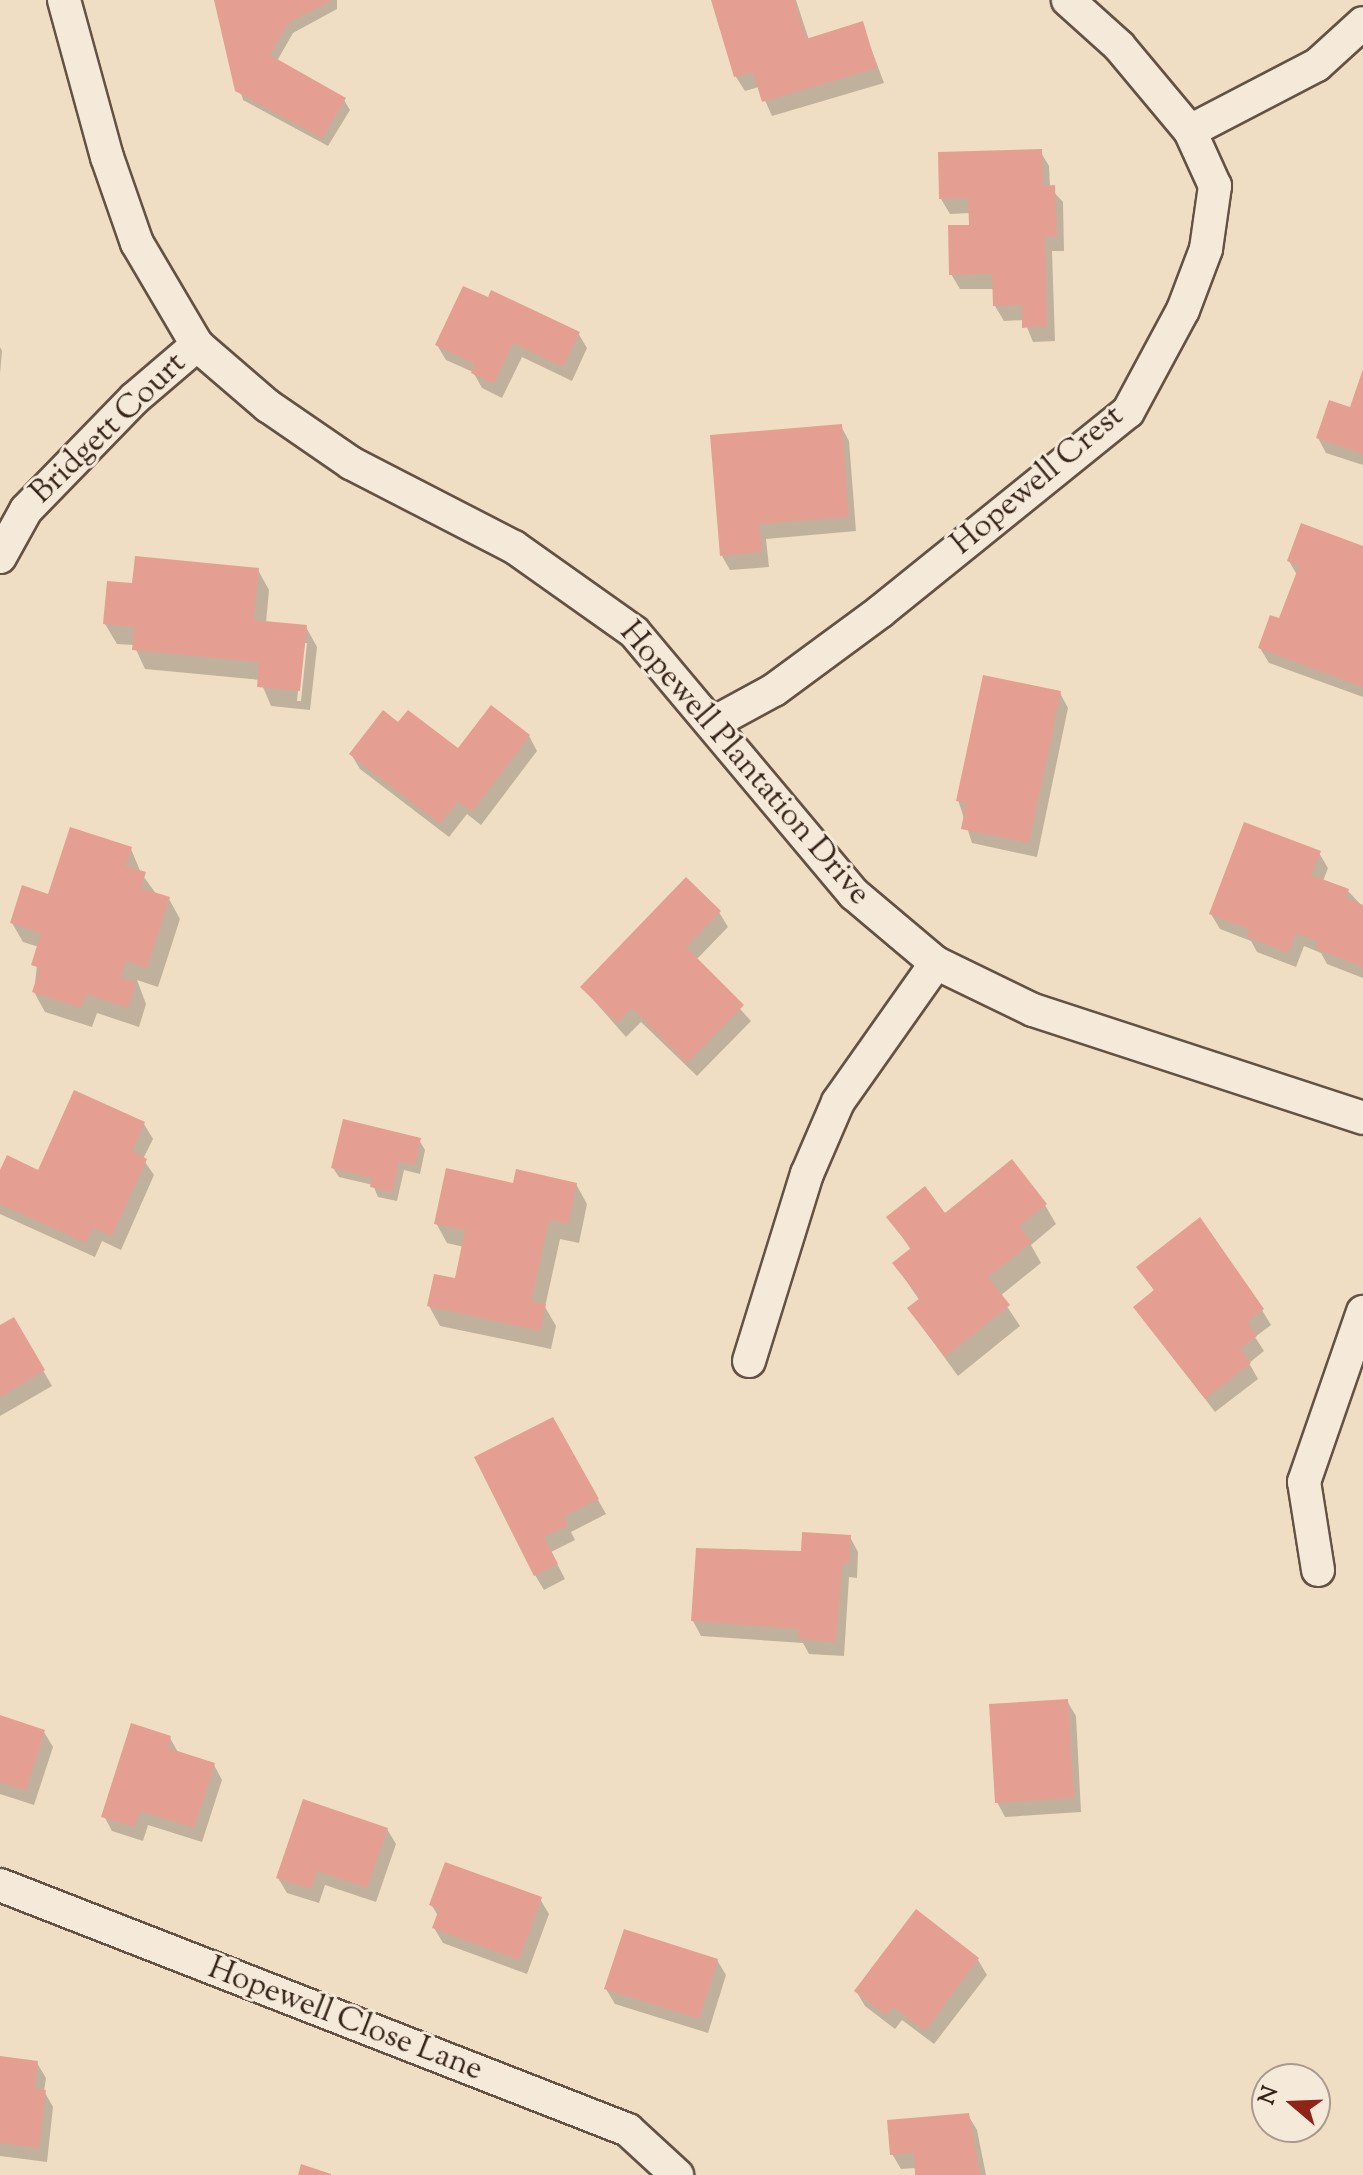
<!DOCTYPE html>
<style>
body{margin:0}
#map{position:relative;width:1363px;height:2175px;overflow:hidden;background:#f0dec4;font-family:"Sorts Mill Goudy",serif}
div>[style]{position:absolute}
.shadow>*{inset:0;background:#0003}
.building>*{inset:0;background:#e49f92}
.roads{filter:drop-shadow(2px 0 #645244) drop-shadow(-2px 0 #645244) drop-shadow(0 2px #645244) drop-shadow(0 -2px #645244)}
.minor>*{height:32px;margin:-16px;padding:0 16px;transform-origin:16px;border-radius:16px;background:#f5ead9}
span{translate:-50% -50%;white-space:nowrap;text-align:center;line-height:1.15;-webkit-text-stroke:6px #f5ead9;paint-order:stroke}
.street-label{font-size:32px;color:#36231a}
.north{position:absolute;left:1251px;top:2063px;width:80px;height:80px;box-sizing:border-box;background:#f5ead9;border:2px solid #a99a8d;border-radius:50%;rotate:289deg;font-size:22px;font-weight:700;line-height:32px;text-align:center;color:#36231a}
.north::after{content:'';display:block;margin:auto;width:28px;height:36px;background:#8f2418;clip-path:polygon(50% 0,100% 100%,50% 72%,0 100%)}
</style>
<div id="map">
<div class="shadow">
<i style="clip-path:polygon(216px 0,337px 0,337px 9px,293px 33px,277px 61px,344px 100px,350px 110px,328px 146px,243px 100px)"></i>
<i style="clip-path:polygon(713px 0,796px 0,809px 40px,862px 24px,884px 83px,772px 116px,759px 87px,745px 91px,736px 77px)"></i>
<i style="clip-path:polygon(1040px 151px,1049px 166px,1050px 188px,1063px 202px,1064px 251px,1052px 251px,1055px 341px,1033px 342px,1024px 320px,1004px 321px,995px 306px,995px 289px,960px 289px,951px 274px,971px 227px,971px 213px,950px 214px,941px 199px)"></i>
<i style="clip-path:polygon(578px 333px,587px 348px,572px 381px,522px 357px,502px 398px,482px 388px,473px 372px,446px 360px,437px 345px)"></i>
<i style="clip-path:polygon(0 347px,2px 351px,0 374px)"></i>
<i style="clip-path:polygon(1363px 374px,1363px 465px,1326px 453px,1318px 438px,1351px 410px)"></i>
<i style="clip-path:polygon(841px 426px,849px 441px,856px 531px,766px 539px,769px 567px,730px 570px,722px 556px)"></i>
<i style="clip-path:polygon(1363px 548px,1363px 697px,1269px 663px,1260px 648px,1281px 620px,1297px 575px,1289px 561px)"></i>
<i style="clip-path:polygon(evenodd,258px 570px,269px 590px,266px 623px,306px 627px,317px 647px,310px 710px,271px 706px,260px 680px,145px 669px,134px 645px,117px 644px,105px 624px,134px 586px,258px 570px,303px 643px,307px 643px,301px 701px,297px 701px,303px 643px)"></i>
<i style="clip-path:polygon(1060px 693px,1068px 708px,1037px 857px,972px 843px,958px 800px)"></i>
<i style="clip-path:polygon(399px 725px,459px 751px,529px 736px,537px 751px,481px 825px,467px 814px,449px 837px,360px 769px,351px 754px)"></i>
<i style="clip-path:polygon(131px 849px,141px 873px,157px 895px,169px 899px,180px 919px,158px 987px,137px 980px,146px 1004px,139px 1027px,97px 1013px,92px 1027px,45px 1012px,34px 992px,39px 947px,23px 942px,12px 923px)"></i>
<i style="clip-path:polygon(1319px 853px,1328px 868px,1323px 881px,1348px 891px,1363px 907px,1363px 978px,1327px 964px,1321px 953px,1304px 946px,1296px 967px,1257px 952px,1251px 941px,1220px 929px,1211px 914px)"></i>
<i style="clip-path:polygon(719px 912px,728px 927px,696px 960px,751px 1021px,697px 1076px,641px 1022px,626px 1037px,582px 987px)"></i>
<i style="clip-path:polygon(144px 1124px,153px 1139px,143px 1159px,154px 1175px,121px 1250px,102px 1241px,95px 1257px,0 1214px,0 1175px,39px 1172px)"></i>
<i style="clip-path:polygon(419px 1140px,425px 1150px,420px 1174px,404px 1170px,397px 1201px,378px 1197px,373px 1185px,339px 1177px,333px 1168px)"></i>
<i style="clip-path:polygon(576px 1184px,587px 1204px,579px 1243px,560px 1239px,545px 1307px,556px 1326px,551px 1349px,440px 1326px,429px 1306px,456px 1281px,464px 1247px,447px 1243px,436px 1223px)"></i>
<i style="clip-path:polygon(1045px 1205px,1056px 1224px,1031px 1245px,1041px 1263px,1000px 1296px,1020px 1326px,958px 1376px,909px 1309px,920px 1301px,894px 1263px,911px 1250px,889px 1217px)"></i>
<i style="clip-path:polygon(1139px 1267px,1262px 1310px,1271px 1325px,1255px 1337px,1264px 1351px,1249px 1363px,1258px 1379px,1215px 1412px,1135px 1307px,1155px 1292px)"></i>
<i style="clip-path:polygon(14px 1320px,52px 1386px,0 1416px,0 1328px)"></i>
<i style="clip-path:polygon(552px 1419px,606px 1514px,571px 1532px,575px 1540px,551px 1552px,565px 1579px,544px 1590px,535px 1575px)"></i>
<i style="clip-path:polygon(850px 1537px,858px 1552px,857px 1578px,849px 1577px,844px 1656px,809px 1654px,803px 1643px,701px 1636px,693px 1621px,737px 1549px,803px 1553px)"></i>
<i style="clip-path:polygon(1067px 1701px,1076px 1716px,1081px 1812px,1005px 1817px,997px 1802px)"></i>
<i style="clip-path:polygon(0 1717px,44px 1732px,53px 1747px,34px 1805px,0 1794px)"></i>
<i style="clip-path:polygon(170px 1738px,179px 1754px,214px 1765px,222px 1780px,202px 1842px,148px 1825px,143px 1841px,112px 1831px,104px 1816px)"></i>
<i style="clip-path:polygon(387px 1829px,396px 1844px,376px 1902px,325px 1885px,319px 1903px,287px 1893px,278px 1878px)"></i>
<i style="clip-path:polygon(540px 1899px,549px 1914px,527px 1974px,443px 1943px,434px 1928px,438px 1916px,431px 1904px)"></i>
<i style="clip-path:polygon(916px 1912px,978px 1960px,987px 1975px,934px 2044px,902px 2020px,895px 2029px,865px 2006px,856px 1991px)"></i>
<i style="clip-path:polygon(717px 1960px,726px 1975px,708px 2033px,615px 2004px,606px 1989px)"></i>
<i style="clip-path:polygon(0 2058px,37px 2063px,46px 2078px,44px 2091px,53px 2107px,47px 2162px,0 2156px)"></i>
<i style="clip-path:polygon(968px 2115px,977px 2130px,986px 2175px,917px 2175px,917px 2168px,901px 2169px,892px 2154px)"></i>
</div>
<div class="building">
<i style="clip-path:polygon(214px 0,332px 0,288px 23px,270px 55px,346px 98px,322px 138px,235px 91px)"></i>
<i style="clip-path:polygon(711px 0,794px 0,806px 39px,863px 21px,877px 68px,762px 102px,753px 72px,734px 77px)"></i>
<i style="clip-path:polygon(1042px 149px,1043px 186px,1055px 185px,1057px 237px,1045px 237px,1047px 326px,1022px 328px,1022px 305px,993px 306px,992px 274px,949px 275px,948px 225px,969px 225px,968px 198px,939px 199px,938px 152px)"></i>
<i style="clip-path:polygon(463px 286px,488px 297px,491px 290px,580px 332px,563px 367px,513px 343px,494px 384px,471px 373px,475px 364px,435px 345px)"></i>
<i style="clip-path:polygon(1363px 369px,1363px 454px,1316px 438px,1329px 400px,1350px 407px)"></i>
<i style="clip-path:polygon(842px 424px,849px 517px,759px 524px,762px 552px,720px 556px,710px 435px)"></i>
<i style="clip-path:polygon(1301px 523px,1363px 546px,1363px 687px,1258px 648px,1270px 615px,1279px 618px,1299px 566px,1287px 561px)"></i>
<i style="clip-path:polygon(135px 556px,259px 568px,254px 620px,307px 625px,300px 691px,257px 687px,259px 662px,132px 650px,134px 627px,103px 624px,107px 581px,132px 583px)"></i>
<i style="clip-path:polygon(983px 675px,1061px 691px,1029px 843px,961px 829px,966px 803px,956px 801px)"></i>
<i style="clip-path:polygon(491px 705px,530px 735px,472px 812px,458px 801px,440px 824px,349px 754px,383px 710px,398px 722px,408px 710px,458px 748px)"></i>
<i style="clip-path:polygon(1244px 822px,1321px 851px,1311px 875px,1349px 889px,1346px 898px,1363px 905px,1363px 967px,1316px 949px,1319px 942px,1296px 933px,1288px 953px,1247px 937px,1249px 929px,1209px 914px)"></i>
<i style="clip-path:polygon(70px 827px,132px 847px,126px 866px,146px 872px,141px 888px,170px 897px,147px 968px,126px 961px,120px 977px,136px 983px,128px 1008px,86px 994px,81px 1008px,32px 992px,40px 968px,31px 965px,41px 933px,10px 923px,22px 885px,48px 894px)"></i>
<i style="clip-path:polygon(686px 877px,721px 911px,686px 947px,744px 1005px,687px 1063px,632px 1008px,617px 1023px,580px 987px)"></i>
<i style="clip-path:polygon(74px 1090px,145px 1122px,132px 1151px,147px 1159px,112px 1236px,93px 1228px,86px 1243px,0 1204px,0 1170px,7px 1155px,38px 1170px)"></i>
<i style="clip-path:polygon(343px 1119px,421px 1138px,415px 1165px,399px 1161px,392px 1192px,370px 1187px,372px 1178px,331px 1168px)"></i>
<i style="clip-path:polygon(1012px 1159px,1047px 1204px,1019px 1226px,1032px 1242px,988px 1277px,1010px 1305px,945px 1357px,907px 1308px,920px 1298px,892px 1263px,911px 1248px,886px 1217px,925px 1186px,945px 1213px)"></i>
<i style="clip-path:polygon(446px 1168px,513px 1183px,516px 1169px,577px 1183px,568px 1224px,549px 1220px,531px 1301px,546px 1304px,540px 1331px,427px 1306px,434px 1274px,455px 1278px,465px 1230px,434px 1224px)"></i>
<i style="clip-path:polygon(1200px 1217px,1264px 1309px,1247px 1322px,1257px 1336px,1240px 1349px,1251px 1363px,1205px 1399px,1133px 1307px,1154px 1290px,1136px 1267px)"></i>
<i style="clip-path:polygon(14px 1317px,45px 1370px,0 1397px,0 1325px)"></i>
<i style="clip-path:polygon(553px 1417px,599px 1499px,564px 1516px,568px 1525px,544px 1537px,558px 1564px,534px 1576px,474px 1457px)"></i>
<i style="clip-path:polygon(802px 1532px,851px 1535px,849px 1564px,842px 1563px,836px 1642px,798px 1639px,799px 1629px,691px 1621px,696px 1548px,801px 1551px)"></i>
<i style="clip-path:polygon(1068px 1699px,1074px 1798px,995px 1803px,989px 1704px)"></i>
<i style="clip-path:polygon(0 1715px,45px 1730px,26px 1791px,0 1782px)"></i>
<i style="clip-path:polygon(131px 1723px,171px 1736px,168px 1748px,215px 1763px,194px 1828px,140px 1811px,135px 1827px,101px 1817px)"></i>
<i style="clip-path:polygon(303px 1799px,388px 1828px,367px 1888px,317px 1871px,311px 1889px,276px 1878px)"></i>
<i style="clip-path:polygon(445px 1862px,542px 1897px,519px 1960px,432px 1928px,439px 1909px,429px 1905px)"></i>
<i style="clip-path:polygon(916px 1909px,979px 1958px,925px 2031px,893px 2007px,886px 2015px,854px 1991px)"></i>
<i style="clip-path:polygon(624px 1929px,718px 1959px,699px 2019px,604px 1989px)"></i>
<i style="clip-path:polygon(0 2056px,38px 2061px,35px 2088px,46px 2090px,39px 2148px,0 2143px)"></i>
<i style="clip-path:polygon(969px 2113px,980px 2175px,915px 2175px,914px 2153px,890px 2155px,887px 2120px)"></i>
<i style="clip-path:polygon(301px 2164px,331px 2174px,331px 2175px,298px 2175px)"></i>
</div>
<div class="roads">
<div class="minor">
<i style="left:64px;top:0;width:163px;rotate:74.7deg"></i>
<i style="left:107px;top:157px;width:91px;rotate:70.8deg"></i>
<i style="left:137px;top:243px;width:118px;rotate:59.5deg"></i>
<i style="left:197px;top:345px;width:94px;rotate:40.7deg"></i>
<i style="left:268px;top:406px;width:101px;rotate:34.5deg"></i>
<i style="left:351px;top:463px;width:183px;rotate:27.3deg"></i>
<i style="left:514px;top:547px;width:147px;rotate:35.3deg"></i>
<i style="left:634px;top:632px;width:342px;rotate:50deg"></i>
<i style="left:854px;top:894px;width:107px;rotate:40.1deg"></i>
<i style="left:936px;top:963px;width:108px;rotate:25.9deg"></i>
<i style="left:1033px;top:1010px;width:347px;rotate:18.1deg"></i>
<i style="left:1190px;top:131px;width:143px;rotate:-27.5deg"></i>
<i style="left:1317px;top:65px;width:62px;rotate:-42.4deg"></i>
<i style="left:0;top:557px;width:54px;rotate:-61deg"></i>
<i style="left:26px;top:510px;width:156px;rotate:-45.8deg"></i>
<i style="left:135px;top:398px;width:82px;rotate:-40.5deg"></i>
<i style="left:715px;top:722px;width:67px;rotate:-28.5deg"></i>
<i style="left:774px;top:690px;width:133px;rotate:-36.4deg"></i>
<i style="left:881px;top:611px;width:317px;rotate:-38.9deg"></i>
<i style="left:1128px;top:412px;width:116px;rotate:-61.7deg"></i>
<i style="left:1183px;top:310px;width:65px;rotate:-69.3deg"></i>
<i style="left:1206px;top:249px;width:64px;rotate:-81.9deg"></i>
<i style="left:1215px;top:186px;width:60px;rotate:-114.4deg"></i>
<i style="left:1190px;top:131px;width:111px;rotate:-129.9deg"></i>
<i style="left:1119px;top:46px;width:69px;rotate:-138deg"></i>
<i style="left:749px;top:1361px;width:196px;rotate:-72.8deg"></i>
<i style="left:807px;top:1174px;width:78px;rotate:-66.7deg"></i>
<i style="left:838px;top:1102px;width:170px;rotate:-54.8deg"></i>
<i style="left:1318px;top:1570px;width:89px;rotate:-99deg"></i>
<i style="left:1304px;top:1482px;width:180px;rotate:-70.9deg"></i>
<i style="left:0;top:1885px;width:674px;rotate:21.31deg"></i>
<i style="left:628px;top:2130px;width:67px;rotate:42.6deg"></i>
</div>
</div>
<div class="street-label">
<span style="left:109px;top:429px;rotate:-44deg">Bridgett Court</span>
<span style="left:1038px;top:481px;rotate:-40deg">Hopewell Crest</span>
<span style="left:744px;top:764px;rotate:49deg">Hopewell Plantation Drive</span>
<span style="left:345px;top:2020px;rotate:21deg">Hopewell Close Lane</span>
</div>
<div class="north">N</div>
</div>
